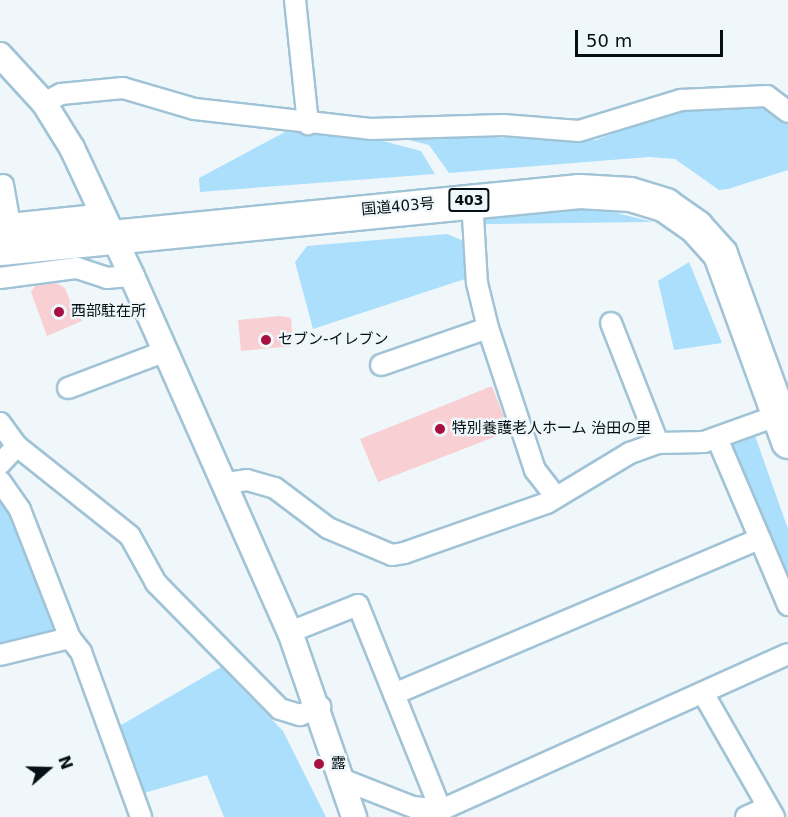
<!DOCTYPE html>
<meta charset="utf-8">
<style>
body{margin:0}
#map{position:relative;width:788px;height:817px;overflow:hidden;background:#f0f7fb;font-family:"DejaVu Sans","Noto Sans JP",sans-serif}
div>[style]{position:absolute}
.green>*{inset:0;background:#abdffb}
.building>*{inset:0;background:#f8cfd3}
.roads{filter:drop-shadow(2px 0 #a0c3d6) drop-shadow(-2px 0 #a0c3d6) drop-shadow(0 2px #a0c3d6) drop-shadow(0 -2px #a0c3d6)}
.minor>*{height:20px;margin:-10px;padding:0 10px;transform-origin:10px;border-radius:10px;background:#fff}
.tertiary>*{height:24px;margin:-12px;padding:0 12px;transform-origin:12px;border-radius:12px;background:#fff}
.trunk>*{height:33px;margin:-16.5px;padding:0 16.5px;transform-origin:16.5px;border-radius:16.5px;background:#fff}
.dots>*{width:16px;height:16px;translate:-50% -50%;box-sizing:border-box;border:3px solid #f0f7fb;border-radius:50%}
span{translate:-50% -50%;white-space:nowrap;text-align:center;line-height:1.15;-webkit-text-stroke:4.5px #f0f7fb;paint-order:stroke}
.shield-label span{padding:2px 4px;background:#f0f7fb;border:2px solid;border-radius:4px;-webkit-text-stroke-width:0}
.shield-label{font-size:14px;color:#041016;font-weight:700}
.street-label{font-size:15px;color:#041016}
.poi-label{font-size:15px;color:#041016}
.left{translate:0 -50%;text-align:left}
.north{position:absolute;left:18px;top:739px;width:60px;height:60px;-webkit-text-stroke:4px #f0f7fb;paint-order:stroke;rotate:70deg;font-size:16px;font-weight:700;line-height:24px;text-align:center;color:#041016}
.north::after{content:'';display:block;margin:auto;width:21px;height:27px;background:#041016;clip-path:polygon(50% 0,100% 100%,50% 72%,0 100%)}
.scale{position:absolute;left:575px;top:30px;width:148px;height:27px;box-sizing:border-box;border:3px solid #041016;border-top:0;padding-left:8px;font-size:18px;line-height:21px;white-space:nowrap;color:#041016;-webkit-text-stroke:4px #f0f7fb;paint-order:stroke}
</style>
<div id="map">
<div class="green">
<i style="clip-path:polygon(756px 105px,788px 124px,788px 170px,728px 189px,719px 190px,675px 159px,649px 157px,449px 173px,429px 145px,388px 135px,596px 140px,681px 107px)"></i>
<i style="clip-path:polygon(285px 132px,364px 136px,421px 151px,435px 174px,200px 192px,199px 178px)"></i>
<i style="clip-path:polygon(593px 207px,653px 222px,482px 224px,481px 219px)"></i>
<i style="clip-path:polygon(447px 234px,466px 242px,468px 278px,313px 329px,295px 262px,307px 246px)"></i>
<i style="clip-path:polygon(689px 262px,722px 343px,674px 350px,658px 281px)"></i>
<i style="clip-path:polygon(754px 433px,788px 529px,788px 586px,730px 446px)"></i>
<i style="clip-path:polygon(0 493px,19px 524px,54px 632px,0 646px)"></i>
<i style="clip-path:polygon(221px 667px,283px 731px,326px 817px,224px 817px,207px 775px,144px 793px,116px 728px)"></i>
</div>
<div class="building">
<i style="clip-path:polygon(56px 283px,65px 288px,71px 303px,76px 301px,82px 321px,47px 336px,31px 292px,35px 286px)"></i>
<i style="clip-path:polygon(280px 316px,291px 318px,293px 346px,241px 351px,238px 320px)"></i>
<i style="clip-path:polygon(492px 386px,504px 417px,492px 422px,497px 436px,378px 482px,360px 439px)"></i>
</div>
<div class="roads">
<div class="minor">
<i style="left:295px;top:0;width:125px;rotate:84deg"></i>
<i style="left:44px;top:103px;width:19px;rotate:-28deg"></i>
<i style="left:61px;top:94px;width:62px;rotate:-5.5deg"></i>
<i style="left:123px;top:88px;width:75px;rotate:16.3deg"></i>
<i style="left:195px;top:109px;width:176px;rotate:6.5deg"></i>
<i style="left:370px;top:129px;width:133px;rotate:-1.7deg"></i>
<i style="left:503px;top:125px;width:76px;rotate:4.5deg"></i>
<i style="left:579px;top:131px;width:107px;rotate:-16.9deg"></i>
<i style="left:681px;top:100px;width:86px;rotate:-2.7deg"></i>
<i style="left:767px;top:96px;width:26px;rotate:37deg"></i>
<i style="left:3px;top:185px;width:40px;rotate:80deg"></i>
<i style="left:472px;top:200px;width:83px;rotate:86.6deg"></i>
<i style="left:477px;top:283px;width:46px;rotate:76.3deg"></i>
<i style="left:488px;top:328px;width:150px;rotate:71.7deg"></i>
<i style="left:535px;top:470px;width:34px;rotate:52deg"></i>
<i style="left:0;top:225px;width:87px;rotate:-5.9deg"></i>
<i style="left:0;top:278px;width:78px;rotate:-7.4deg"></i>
<i style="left:77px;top:268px;width:32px;rotate:18deg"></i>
<i style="left:107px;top:278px;width:25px;rotate:-5deg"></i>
<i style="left:611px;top:323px;width:129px;rotate:68.6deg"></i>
<i style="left:381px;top:365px;width:113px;rotate:-19.1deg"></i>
<i style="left:68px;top:388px;width:105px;rotate:-20.7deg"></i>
<i style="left:0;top:423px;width:29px;rotate:54deg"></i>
<i style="left:17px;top:446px;width:144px;rotate:38.5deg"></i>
<i style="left:130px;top:536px;width:54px;rotate:61deg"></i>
<i style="left:156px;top:583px;width:177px;rotate:45.5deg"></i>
<i style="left:280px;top:709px;width:21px;rotate:17deg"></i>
<i style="left:300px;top:715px;width:22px;rotate:-22deg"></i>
<i style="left:717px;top:438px;width:110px;rotate:66.9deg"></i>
<i style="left:0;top:464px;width:25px;rotate:-47deg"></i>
<i style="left:0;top:481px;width:35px;rotate:55deg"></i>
<i style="left:20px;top:510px;width:137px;rotate:68.7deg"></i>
<i style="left:70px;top:638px;width:18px;rotate:52deg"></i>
<i style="left:81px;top:652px;width:176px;rotate:70deg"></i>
<i style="left:226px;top:483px;width:21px;rotate:-8deg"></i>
<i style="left:247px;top:480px;width:29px;rotate:16deg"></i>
<i style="left:275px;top:488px;width:66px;rotate:37deg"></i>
<i style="left:328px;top:528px;width:69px;rotate:22.9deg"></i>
<i style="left:392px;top:555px;width:12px;rotate:-9deg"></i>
<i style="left:404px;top:553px;width:151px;rotate:-19.3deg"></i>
<i style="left:547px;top:503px;width:97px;rotate:-31.1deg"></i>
<i style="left:630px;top:453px;width:30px;rotate:-20deg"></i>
<i style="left:658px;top:443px;width:46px;rotate:-1.2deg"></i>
<i style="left:704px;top:442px;width:80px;rotate:-19.8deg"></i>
<i style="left:290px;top:632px;width:73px;rotate:-21.7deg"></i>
<i style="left:358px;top:605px;width:221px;rotate:68deg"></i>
<i style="left:0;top:655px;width:72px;rotate:-13.7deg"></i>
<i style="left:703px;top:693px;width:143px;rotate:60.2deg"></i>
<i style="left:394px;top:694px;width:397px;rotate:-23deg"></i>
<i style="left:760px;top:539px;width:72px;rotate:67deg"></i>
<i style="left:344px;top:780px;width:74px;rotate:21.4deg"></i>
<i style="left:413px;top:807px;width:28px;rotate:6deg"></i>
<i style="left:441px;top:810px;width:380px;rotate:-24.2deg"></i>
<i style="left:746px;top:817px;width:24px;rotate:-24deg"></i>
</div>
<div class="tertiary">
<i style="left:0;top:55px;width:65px;rotate:47.5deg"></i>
<i style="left:44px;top:103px;width:53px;rotate:58.1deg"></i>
<i style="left:72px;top:148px;width:141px;rotate:64.9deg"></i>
<i style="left:132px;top:276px;width:389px;rotate:66.1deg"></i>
<i style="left:290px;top:632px;width:196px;rotate:70.9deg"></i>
</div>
<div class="trunk">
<i style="left:0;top:248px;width:582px;rotate:-5.62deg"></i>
<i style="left:579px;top:191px;width:51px;rotate:3.4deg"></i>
<i style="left:630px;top:194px;width:37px;rotate:17deg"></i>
<i style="left:665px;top:205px;width:38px;rotate:35deg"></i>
<i style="left:696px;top:227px;width:36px;rotate:48deg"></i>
<i style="left:720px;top:254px;width:199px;rotate:70deg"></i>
</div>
</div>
<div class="dots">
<i style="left:59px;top:312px;background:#a71041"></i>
<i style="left:266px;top:340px;background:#a71041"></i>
<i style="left:440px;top:429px;background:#a71041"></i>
<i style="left:319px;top:764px;background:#a71041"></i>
</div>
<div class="shield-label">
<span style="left:469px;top:200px">403</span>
</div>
<div class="street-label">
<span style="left:398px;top:207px;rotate:-5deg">国道403号</span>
</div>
<div class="poi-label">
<span class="left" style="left:71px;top:312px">西部駐在所</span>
<span class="left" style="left:278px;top:340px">セブン-イレブン</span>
<span class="left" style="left:452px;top:429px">特別養護老人ホーム 治田の里</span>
<span class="left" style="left:331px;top:764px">露</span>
</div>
<div class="north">N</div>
<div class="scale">50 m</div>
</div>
